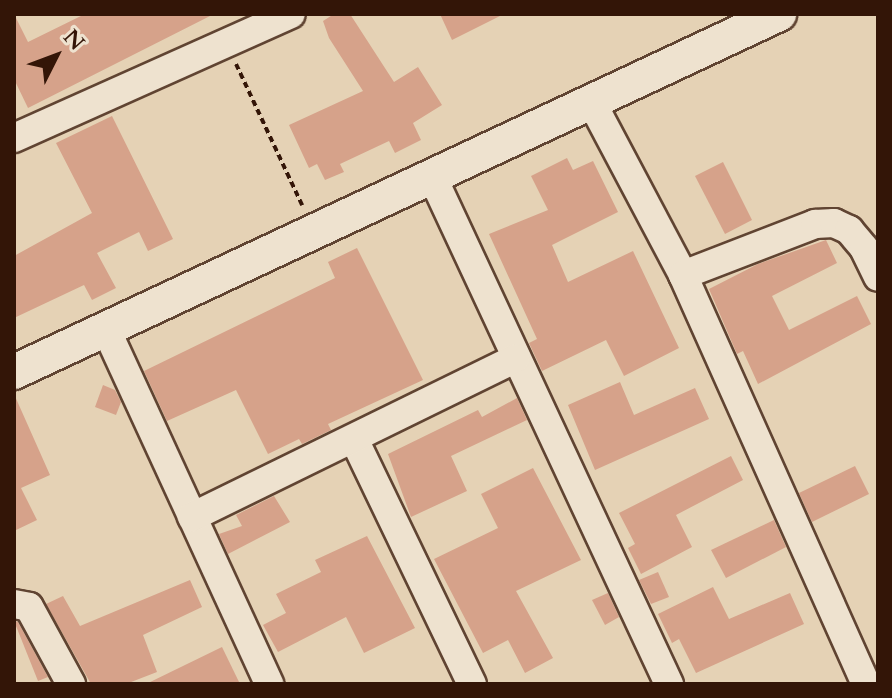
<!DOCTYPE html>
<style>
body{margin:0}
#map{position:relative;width:892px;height:698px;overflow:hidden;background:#e5d2b5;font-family:Cardo,serif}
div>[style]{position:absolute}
.building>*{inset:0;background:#d6a28a}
.path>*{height:4px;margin-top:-2px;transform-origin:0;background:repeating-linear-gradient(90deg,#331507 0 6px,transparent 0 10px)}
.roads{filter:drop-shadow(2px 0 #604432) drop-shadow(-2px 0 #604432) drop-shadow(0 2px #604432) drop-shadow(0 -2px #604432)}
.minor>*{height:28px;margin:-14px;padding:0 14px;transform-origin:14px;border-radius:14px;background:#eee2cf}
.tertiary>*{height:34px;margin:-17px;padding:0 17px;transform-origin:17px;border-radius:17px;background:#eee2cf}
span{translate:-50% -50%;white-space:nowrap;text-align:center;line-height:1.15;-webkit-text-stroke:6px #eee2cf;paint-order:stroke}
.frame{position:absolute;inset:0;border:16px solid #331507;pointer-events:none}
.north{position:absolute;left:16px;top:16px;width:80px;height:80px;-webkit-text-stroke:6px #eee2cf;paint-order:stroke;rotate:48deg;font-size:22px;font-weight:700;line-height:32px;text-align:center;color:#331507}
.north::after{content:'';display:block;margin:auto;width:28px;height:36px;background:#331507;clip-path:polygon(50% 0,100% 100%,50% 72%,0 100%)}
</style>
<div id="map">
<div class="building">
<i style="clip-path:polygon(14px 14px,28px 42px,85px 14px,214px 14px,28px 108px,14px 79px)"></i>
<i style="clip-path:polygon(334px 14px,350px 14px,394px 82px,418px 67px,442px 105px,413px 123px,421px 140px,395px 153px,389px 141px,340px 164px,344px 172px,325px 180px,317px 164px,309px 168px,289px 125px,363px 91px,329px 38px,323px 21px)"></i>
<i style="clip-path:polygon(440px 14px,504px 14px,452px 40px)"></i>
<i style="clip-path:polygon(112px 116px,173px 239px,148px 251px,139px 232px,97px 253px,116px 288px,92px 300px,84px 285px,14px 318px,14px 256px,92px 213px,56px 143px)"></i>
<i style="clip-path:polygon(567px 158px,573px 170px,593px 161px,618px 212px,552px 245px,568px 282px,633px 251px,679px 348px,624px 376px,606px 340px,542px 371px,529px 343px,537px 339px,489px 234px,548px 210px,531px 176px)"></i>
<i style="clip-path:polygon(723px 162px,752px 220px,725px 234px,695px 176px)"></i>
<i style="clip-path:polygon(826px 240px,837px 263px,772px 296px,789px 330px,857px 296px,871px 324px,758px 384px,743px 351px,737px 354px,709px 289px,758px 264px)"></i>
<i style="clip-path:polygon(357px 248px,423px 380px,328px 424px,331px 430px,302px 444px,299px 439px,268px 454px,236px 390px,167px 421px,144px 371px,335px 278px,328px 262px)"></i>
<i style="clip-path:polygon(620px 382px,634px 415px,695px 388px,709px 419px,595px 470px,568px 405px)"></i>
<i style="clip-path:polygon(103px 385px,115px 390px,121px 402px,116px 415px,95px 407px)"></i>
<i style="clip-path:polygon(14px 394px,50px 475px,21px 488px,37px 520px,14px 531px)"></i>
<i style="clip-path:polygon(517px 398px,527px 420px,451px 456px,467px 491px,411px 517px,388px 454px,478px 410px,482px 417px)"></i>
<i style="clip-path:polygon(731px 456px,743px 480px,676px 515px,692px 547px,641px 574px,628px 548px,635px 544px,619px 513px)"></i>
<i style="clip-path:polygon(855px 466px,869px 494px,812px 522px,799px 493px)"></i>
<i style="clip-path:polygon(533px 468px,581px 560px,516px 591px,553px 658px,525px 673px,508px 640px,483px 653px,434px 559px,498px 528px,481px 494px)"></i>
<i style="clip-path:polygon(274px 496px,290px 522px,228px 554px,219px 534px,242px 526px,236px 515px)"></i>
<i style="clip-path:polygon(774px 520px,786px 547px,726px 578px,711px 550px)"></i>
<i style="clip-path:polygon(367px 536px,415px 628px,364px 653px,346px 617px,278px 652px,263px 625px,286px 613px,276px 594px,321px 572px,315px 560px)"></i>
<i style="clip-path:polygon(658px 572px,669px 597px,651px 604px,639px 580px)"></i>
<i style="clip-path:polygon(190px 580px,202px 607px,143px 635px,157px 672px,126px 684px,91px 684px,46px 604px,63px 596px,80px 626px)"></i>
<i style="clip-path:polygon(713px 587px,729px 619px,790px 593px,804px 624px,696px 673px,679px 639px,672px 643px,658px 614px)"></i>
<i style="clip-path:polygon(608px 593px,619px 617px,605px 625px,592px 600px)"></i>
<i style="clip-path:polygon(14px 621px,18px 622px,48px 677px,38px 681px)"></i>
<i style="clip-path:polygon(222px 647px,240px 684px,146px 684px)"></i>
</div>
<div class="path">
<i style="left:236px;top:64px;width:156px;rotate:64.9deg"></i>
</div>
<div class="roads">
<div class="minor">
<i style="left:591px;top:101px;width:197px;rotate:62.1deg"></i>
<i style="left:683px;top:275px;width:448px;rotate:65.9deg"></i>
<i style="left:14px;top:138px;width:303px;rotate:-24.1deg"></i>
<i style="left:432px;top:176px;width:561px;rotate:64.99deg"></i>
<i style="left:683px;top:275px;width:142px;rotate:-21.1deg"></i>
<i style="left:815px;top:224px;width:19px;rotate:-3deg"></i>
<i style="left:834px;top:223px;width:17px;rotate:25deg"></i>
<i style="left:849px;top:230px;width:23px;rotate:50deg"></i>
<i style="left:864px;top:248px;width:32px;rotate:64deg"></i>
<i style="left:106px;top:329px;width:391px;rotate:65.3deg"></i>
<i style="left:354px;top:439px;width:272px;rotate:64.3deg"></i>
<i style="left:192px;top:517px;width:360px;rotate:-26.1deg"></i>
<i style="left:14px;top:604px;width:15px;rotate:11deg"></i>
<i style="left:29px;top:607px;width:88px;rotate:61.4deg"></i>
</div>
<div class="tertiary">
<i style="left:14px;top:372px;width:845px;rotate:-25.08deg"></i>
</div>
</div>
<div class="frame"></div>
<div class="north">N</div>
</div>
